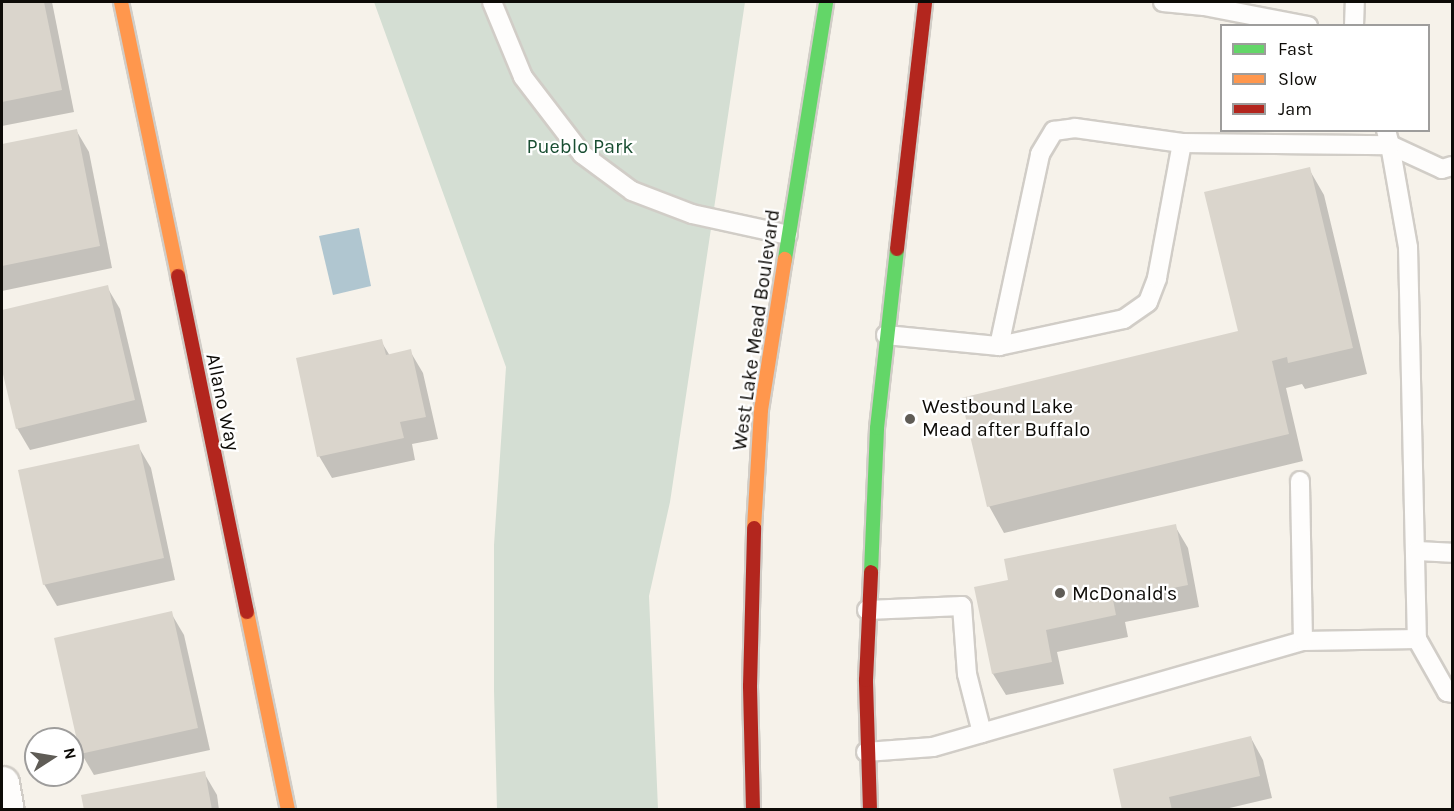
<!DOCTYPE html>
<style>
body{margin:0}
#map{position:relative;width:1454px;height:811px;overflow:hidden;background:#f6f2ea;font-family:Karla,sans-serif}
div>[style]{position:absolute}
.green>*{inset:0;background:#d4ded3}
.water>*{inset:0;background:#b0c6d0}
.shadow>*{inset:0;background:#0003}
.building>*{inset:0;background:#dad5cc}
.roads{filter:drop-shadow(2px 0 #d1cdc7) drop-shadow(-2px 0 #d1cdc7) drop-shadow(0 2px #d1cdc7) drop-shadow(0 -2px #d1cdc7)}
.lane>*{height:18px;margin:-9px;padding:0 9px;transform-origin:9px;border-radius:9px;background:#fefdfc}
.street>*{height:33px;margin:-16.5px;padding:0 16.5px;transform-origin:16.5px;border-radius:16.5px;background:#fefdfc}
.fast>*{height:14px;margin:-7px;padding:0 7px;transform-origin:7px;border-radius:7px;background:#63d668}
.slow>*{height:14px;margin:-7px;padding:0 7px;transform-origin:7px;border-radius:7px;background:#ff974d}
.jam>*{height:14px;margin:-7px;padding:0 7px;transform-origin:7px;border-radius:7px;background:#b3261e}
.dots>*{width:16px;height:16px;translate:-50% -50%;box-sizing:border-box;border:3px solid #fff;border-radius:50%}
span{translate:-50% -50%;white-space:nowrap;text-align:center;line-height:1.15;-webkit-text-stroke:4.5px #fff;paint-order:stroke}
.park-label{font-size:20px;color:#194e32}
.street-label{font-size:20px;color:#0d0b07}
.poi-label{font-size:20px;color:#0d0b07}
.left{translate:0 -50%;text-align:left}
.frame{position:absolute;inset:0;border:3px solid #0d0b07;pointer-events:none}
.legend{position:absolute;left:1220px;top:24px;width:210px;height:108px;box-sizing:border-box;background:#fff;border:2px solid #9e9d9c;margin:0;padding:8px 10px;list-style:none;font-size:18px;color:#0d0b07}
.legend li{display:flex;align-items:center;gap:12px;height:30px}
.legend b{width:30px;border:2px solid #9e9d9c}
.north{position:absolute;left:24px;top:727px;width:60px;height:60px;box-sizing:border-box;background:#fff;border:2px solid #9e9d9c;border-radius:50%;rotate:78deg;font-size:16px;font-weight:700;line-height:24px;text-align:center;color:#0d0b07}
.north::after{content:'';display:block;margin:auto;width:21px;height:27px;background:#5f5c56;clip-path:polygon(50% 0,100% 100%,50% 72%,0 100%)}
</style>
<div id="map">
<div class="green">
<i style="clip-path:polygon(374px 2px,745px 2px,670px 502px,649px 596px,658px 809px,497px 809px,494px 691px,494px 545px,506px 367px)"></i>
</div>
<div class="water">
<i style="clip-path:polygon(359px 228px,371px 286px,333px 295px,319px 236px)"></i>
</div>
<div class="shadow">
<i style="clip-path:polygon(2px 2px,52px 2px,74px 112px,2px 126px)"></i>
<i style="clip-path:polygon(76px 130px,89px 152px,112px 268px,2px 291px,2px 146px)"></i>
<i style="clip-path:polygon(1309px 169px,1324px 195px,1367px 374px,1305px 389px,1302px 384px,1286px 388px,1303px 461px,1004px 533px,989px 506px,1240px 332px)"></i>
<i style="clip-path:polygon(107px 287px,120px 309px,147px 422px,30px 450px,17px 428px,2px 363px,2px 312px)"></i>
<i style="clip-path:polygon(381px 341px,390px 356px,410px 351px,423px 373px,438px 439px,412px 444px,415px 460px,332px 478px,319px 456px)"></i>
<i style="clip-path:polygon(138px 446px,151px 468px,175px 580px,57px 606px,44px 584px)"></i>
<i style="clip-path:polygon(1175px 526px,1188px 548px,1199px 607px,1125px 622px,1128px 637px,1057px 652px,1064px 684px,1006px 695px,993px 674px,1010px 581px)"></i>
<i style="clip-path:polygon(171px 613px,184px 635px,210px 750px,94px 775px,81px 753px)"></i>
<i style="clip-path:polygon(1251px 738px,1263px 760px,1272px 798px,1221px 810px,1124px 810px)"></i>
<i style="clip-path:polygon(204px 773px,217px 795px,219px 810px,86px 810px)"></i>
</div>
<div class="building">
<i style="clip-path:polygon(2px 2px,44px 2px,62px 90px,2px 102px)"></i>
<i style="clip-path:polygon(77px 129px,100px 246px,2px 266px,2px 144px)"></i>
<i style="clip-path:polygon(1310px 167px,1353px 348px,1288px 363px,1287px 357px,1272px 361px,1289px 434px,987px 507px,961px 398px,1238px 331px,1204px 192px)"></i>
<i style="clip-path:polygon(108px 285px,135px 400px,16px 429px,2px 370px,2px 310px)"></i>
<i style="clip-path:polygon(382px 339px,386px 355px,411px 349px,426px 417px,400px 422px,404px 438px,317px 457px,296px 358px)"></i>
<i style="clip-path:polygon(139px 444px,164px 558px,43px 585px,18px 470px)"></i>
<i style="clip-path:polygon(1176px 524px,1188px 585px,1113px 600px,1116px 615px,1046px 630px,1052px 662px,992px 674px,974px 587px,1008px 580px,1004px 559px)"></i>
<i style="clip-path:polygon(172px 611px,198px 728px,80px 754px,54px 638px)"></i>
<i style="clip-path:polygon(1251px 736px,1260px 776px,1169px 797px,1172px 810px,1122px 810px,1113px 769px)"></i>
<i style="clip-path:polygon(205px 771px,212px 810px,84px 810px,81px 795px)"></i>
</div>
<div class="roads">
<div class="lane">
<i style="left:492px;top:2px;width:81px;rotate:67.5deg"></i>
<i style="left:523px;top:77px;width:97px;rotate:52.5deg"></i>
<i style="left:582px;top:154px;width:62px;rotate:36.5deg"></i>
<i style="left:632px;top:191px;width:64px;rotate:21deg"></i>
<i style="left:692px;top:214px;width:98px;rotate:12.3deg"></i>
<i style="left:1163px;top:2px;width:41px;rotate:5.6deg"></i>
<i style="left:1204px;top:6px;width:106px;rotate:10.9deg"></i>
<i style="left:1354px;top:26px;width:24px;rotate:-88deg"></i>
<i style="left:1390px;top:145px;width:104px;rotate:80deg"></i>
<i style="left:1408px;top:247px;width:392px;rotate:88.7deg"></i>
<i style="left:1390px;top:145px;width:57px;rotate:24.8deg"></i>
<i style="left:1442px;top:169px;width:10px;rotate:-17deg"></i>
<i style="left:886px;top:335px;width:114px;rotate:5.6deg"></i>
<i style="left:999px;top:346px;width:128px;rotate:-12.2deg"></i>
<i style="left:1124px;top:319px;width:29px;rotate:-35deg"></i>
<i style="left:1148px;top:302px;width:26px;rotate:-69deg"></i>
<i style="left:1157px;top:278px;width:137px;rotate:-79.5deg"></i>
<i style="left:1182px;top:143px;width:208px;rotate:0.6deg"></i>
<i style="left:1390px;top:145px;width:16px;rotate:-105deg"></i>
<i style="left:999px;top:346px;width:196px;rotate:-77.9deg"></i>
<i style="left:1040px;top:154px;width:27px;rotate:-59deg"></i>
<i style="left:1054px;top:131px;width:21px;rotate:-8deg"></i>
<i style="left:1075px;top:128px;width:108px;rotate:8deg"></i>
<i style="left:1417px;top:551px;width:35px;rotate:3deg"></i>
<i style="left:867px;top:610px;width:95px;rotate:-2.4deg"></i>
<i style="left:962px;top:606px;width:68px;rotate:85.8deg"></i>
<i style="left:967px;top:674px;width:61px;rotate:75.7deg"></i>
<i style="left:1303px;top:641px;width:114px;rotate:-1deg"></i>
<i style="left:1417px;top:639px;width:61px;rotate:60.5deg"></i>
<i style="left:1447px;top:692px;width:5px;rotate:11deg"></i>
<i style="left:866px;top:752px;width:67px;rotate:-4.3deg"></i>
<i style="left:933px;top:747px;width:385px;rotate:-16deg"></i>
<i style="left:1303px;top:641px;width:160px;rotate:-91.1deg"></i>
</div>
<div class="street">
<i style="left:2px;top:783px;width:27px;rotate:80deg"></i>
</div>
<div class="fast">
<i style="left:785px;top:259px;width:260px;rotate:-80.9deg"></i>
<i style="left:871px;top:572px;width:144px;rotate:-87.6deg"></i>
<i style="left:877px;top:428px;width:180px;rotate:-83.6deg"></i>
</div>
<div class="slow">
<i style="left:121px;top:2px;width:280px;rotate:78.2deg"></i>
<i style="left:754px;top:528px;width:118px;rotate:-86.6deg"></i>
<i style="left:761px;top:410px;width:153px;rotate:-81deg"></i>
<i style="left:247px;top:612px;width:202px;rotate:78.3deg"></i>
</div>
<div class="jam">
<i style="left:897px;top:249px;width:249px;rotate:-83.5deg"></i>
<i style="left:178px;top:276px;width:343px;rotate:78.4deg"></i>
<i style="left:753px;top:810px;width:124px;rotate:-91.4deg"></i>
<i style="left:750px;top:686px;width:158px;rotate:-88.5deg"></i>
<i style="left:870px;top:810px;width:130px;rotate:-91.8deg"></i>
<i style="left:866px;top:680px;width:108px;rotate:-87.3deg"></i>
</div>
</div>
<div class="dots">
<i style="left:910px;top:419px;background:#5f5c56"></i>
<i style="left:1060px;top:593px;background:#5f5c56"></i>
</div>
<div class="park-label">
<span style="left:580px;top:146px">Pueblo Park</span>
</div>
<div class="street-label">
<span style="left:756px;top:330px;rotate:-82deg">West Lake Mead Boulevard</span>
<span style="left:223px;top:402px;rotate:78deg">Allano Way</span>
</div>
<div class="poi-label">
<span class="left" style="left:922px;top:418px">Westbound Lake<br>Mead after Buffalo</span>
<span class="left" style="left:1072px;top:593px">McDonald's</span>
</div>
<div class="frame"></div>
<ul class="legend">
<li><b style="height:8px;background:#63d668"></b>Fast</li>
<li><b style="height:8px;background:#ff974d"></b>Slow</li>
<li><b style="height:8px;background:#b3261e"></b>Jam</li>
</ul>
<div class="north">N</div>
</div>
